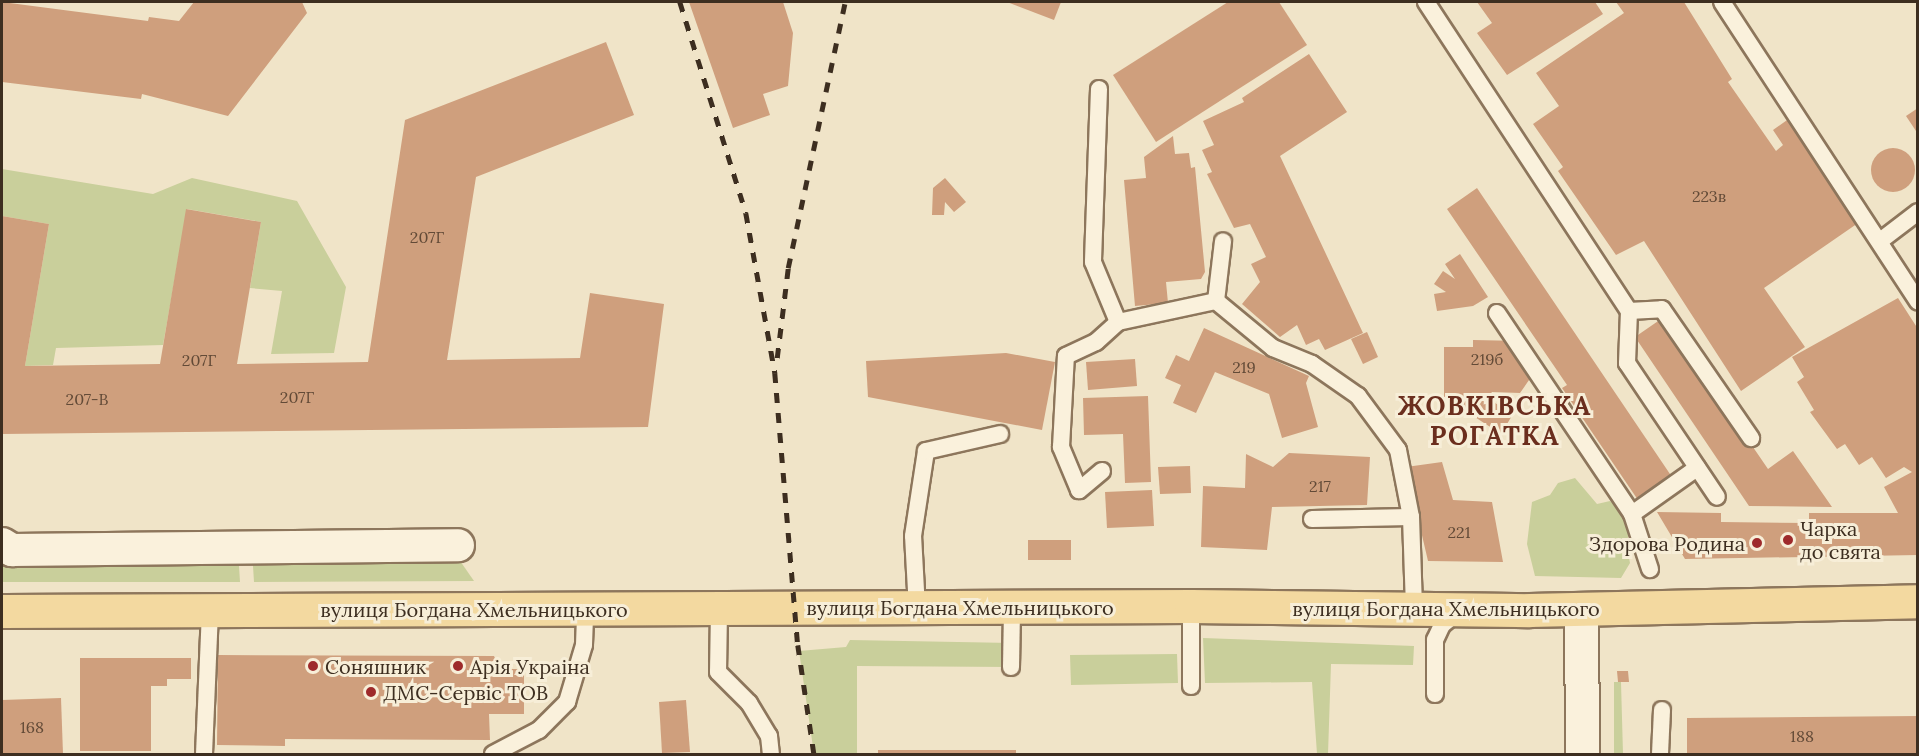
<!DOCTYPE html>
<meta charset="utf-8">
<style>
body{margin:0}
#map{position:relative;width:1919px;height:756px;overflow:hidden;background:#f0e4c8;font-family:Lora,serif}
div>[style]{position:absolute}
.green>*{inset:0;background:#c9cf9b}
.building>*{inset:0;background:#cf9f7d}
.round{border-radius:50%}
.roads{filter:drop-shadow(2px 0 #8d765c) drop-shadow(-2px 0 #8d765c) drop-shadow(0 2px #8d765c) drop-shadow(0 -2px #8d765c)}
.service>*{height:16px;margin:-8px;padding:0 8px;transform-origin:8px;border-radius:8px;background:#faf1dc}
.minor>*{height:32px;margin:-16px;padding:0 16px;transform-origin:16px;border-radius:16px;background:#faf1dc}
.secondary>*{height:33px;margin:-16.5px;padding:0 16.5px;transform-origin:16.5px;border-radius:16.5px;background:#faf1dc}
.primary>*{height:33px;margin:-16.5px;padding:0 16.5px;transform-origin:16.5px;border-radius:16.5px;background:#f3d9a0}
.rail>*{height:4.5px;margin-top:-2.25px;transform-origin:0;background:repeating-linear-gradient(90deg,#3d2e20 0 10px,transparent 0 20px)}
.dots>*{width:16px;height:16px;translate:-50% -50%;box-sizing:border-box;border:3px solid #f7eed8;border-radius:50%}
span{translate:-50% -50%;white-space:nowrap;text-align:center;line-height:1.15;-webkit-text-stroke:6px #f7eed8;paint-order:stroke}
.number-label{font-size:16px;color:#624a37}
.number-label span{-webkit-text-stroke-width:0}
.poi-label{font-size:20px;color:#3d2e20}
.left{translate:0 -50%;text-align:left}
.right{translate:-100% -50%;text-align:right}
.street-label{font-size:20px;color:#3d2e20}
.district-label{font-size:26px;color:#6b2e1e;font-weight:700;letter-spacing:1.5px}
.frame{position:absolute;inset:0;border:3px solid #3d2e20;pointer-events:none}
</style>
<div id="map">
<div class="green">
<i style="clip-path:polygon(2px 169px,153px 194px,192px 178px,297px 201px,346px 287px,334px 353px,271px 354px,282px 291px,250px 288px,261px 222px,187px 209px,163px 345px,56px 348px,53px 365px,25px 366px,49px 224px,2px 216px)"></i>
<i style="clip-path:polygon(1575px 478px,1597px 504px,1610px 501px,1621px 510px,1631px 530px,1626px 542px,1630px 563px,1621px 578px,1535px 576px,1527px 544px,1532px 502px,1550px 495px,1558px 483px)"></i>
<i style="clip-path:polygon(2px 544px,238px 549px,240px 582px,2px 582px)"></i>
<i style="clip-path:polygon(449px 545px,474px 581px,254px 582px,252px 549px)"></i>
<i style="clip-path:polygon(1203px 638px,1414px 646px,1413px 665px,1331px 664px,1328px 754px,1317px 754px,1312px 682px,1205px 683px)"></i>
<i style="clip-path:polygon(850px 640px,1012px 643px,1011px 667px,857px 666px,857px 754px,814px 754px,799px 651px,846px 647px)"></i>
<i style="clip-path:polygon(1177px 654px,1178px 683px,1071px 685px,1070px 655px)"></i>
<i style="clip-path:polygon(1614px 682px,1621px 682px,1623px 754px,1614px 754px)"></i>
</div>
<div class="building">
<i style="clip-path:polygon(2px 2px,148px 21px,149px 17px,179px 21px,194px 2px,302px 2px,307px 13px,228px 116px,142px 94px,141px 99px,2px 82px)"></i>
<i style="clip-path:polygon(689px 2px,783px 2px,793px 33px,788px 86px,763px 94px,770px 115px,733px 128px)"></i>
<i style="clip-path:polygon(1007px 2px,1061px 2px,1054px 20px)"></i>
<i style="clip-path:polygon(1228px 2px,1279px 2px,1307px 45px,1156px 142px,1113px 75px)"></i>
<i style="clip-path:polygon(1477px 2px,1595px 2px,1603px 14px,1507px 75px,1477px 33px,1492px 23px)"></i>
<i style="clip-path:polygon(1616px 2px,1684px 2px,1732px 79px,1728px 82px,1776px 151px,1783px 145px,1773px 130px,1790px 118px,1861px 221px,1764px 288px,1805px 347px,1741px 391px,1644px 241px,1616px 255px,1558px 171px,1563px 167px,1533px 124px,1559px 106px,1536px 73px,1624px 13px)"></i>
<i style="clip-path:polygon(606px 42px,634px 115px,476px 177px,447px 360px,580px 358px,590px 293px,664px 304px,648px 427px,2px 434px,2px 216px,49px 224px,25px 366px,160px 364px,186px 209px,261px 222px,237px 364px,368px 362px,405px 120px)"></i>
<i style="clip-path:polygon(1309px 54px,1347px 112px,1280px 156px,1363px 333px,1325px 350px,1319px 339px,1306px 345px,1297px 325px,1280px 337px,1242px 304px,1260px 282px,1251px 264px,1266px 257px,1250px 224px,1234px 228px,1207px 174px,1212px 172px,1202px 150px,1214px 145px,1203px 121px,1244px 102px,1242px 98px)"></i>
<i style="clip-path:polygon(1918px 108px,1918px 134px,1906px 116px)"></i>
<i style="clip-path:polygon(1173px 136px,1175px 154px,1189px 153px,1191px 168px,1195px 167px,1205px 272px,1201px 279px,1166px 282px,1168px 303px,1135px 306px,1124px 180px,1146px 178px,1144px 157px)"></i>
<i class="round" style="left:1871px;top:148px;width:44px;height:44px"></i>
<i style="clip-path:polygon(945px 178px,966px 202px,954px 212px,945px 202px,944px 215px,932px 215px,933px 188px)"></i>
<i style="clip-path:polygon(1477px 188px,1672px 477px,1638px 500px,1562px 388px,1567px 385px,1447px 209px)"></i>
<i style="clip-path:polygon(1460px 254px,1488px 297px,1473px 306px,1437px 311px,1434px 294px,1446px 292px,1434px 284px,1443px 271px,1455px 279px,1445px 264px)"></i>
<i style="clip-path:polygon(1898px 298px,1918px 329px,1918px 555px,1685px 559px,1657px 512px,1721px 513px,1721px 522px,1809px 523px,1809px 513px,1898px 513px,1884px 487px,1912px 472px,1904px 467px,1886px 478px,1872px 457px,1859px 465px,1845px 444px,1837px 449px,1810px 412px,1814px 410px,1797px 382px,1804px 377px,1792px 357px)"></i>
<i style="clip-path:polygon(1664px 317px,1768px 469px,1793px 451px,1832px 507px,1749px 506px,1635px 337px)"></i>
<i style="clip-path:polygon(1204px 328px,1309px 376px,1306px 383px,1318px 427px,1282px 438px,1269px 394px,1215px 372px,1196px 413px,1173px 403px,1181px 385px,1165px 378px,1176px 355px,1189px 361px)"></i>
<i style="clip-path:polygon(1367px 332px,1378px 357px,1363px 364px,1351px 339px)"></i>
<i style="clip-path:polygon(1473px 340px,1522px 341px,1536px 370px,1520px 393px,1492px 392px,1487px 398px,1513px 414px,1501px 434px,1444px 397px,1444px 347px,1473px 347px)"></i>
<i style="clip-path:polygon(1006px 353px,1055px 362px,1042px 430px,868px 397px,866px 361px)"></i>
<i style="clip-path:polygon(1135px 359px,1137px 386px,1088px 390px,1086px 362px)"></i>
<i style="clip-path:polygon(1148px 396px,1151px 482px,1125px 483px,1123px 434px,1084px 435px,1083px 398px)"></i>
<i style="clip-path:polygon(1289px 453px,1370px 457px,1367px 505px,1272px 507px,1267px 550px,1201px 547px,1203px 486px,1245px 488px,1246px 454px,1273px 467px)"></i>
<i style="clip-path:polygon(1442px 462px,1453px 500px,1492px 502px,1503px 562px,1428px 561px,1406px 467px)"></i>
<i style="clip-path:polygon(1190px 466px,1191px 493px,1160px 494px,1158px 467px)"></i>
<i style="clip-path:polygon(1152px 490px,1154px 526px,1107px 528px,1105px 492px)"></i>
<i style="clip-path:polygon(1028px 540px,1071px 540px,1071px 560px,1028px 560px)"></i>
<i style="clip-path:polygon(218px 655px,494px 656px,500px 669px,524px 669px,524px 714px,489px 714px,490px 740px,285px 739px,285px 746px,217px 745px)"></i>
<i style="clip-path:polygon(80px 658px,191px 658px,191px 679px,167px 679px,167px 686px,151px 686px,151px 751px,80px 751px)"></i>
<i style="clip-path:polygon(1617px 671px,1628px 671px,1629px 682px,1618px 682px)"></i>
<i style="clip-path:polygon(61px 698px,63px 754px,2px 754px,2px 700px)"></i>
<i style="clip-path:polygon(686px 700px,690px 752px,662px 753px,659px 702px)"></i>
<i style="clip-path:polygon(1918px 716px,1918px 754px,1687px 754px,1687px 718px)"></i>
<i style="clip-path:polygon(878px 750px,1016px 750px,1016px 754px,878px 754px)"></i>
</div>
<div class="roads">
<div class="service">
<i style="left:1426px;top:2px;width:370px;rotate:56.7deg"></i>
<i style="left:1629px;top:311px;width:33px;rotate:-3deg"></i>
<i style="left:1662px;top:309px;width:157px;rotate:55.4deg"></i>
<i style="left:1722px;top:2px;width:358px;rotate:56.8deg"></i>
<i style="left:1099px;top:89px;width:173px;rotate:92deg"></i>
<i style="left:1093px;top:262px;width:65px;rotate:67.4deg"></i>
<i style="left:1880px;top:241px;width:48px;rotate:-37.3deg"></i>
<i style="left:1216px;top:301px;width:60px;rotate:-83.3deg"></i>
<i style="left:1629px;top:311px;width:52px;rotate:92.2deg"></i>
<i style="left:1627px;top:363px;width:161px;rotate:56.1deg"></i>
<i style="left:1497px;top:313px;width:242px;rotate:56.1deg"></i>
<i style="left:1632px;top:514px;width:58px;rotate:71.9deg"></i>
<i style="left:1102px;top:471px;width:30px;rotate:140deg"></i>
<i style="left:1079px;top:490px;width:47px;rotate:-112.7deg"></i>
<i style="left:1061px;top:447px;width:91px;rotate:-86.9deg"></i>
<i style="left:1066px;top:356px;width:33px;rotate:-25deg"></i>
<i style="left:1096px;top:342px;width:30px;rotate:-42deg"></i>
<i style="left:1118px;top:322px;width:100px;rotate:-12.1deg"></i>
<i style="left:1216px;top:301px;width:74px;rotate:39.5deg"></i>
<i style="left:1273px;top:348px;width:42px;rotate:22.3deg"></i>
<i style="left:1312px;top:364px;width:56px;rotate:34.8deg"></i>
<i style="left:1358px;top:396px;width:67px;rotate:53.5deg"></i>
<i style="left:1398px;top:450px;width:68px;rotate:79deg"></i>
<i style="left:1411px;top:517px;width:90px;rotate:88.1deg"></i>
<i style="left:1632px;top:514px;width:80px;rotate:-35.3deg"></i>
<i style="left:1312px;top:519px;width:99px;rotate:-1.2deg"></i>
<i style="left:1191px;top:606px;width:80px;rotate:90deg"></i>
<i style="left:917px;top:609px;width:73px;rotate:-93.1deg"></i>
<i style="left:913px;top:536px;width:86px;rotate:-81.3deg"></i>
<i style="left:926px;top:451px;width:76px;rotate:-12.9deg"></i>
<i style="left:719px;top:610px;width:62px;rotate:90.9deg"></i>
<i style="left:718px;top:672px;width:44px;rotate:45deg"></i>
<i style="left:749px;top:703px;width:39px;rotate:59deg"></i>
<i style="left:769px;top:736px;width:18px;rotate:84deg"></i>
<i style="left:1011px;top:667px;width:59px;rotate:-89deg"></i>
<i style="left:1435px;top:694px;width:54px;rotate:-90deg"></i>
<i style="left:1435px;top:640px;width:17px;rotate:-65deg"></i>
<i style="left:1442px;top:625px;width:22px;rotate:-39deg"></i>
<i style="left:204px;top:754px;width:144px;rotate:-87.6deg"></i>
<i style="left:493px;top:754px;width:52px;rotate:-27.6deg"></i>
<i style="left:539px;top:730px;width:40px;rotate:-45deg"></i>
<i style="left:567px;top:702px;width:59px;rotate:-73.4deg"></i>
<i style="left:584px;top:645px;width:36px;rotate:-88deg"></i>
<i style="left:1660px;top:754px;width:44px;rotate:-87.4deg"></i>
</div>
<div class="minor">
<i style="left:2px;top:544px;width:12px;rotate:31deg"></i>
<i style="left:12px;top:550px;width:446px;rotate:-0.6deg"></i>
</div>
<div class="secondary">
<i style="left:1581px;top:610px;width:144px;rotate:89.6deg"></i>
</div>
<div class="primary">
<i style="left:2px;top:611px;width:1189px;rotate:-0.24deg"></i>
<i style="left:1191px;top:606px;width:338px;rotate:0.7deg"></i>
<i style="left:1529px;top:610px;width:389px;rotate:-1.3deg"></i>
</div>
</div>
<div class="rail">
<i style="left:680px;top:2px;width:221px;rotate:72.6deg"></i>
<i style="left:746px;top:213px;width:163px;rotate:79.7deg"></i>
<i style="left:775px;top:373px;width:273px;rotate:85.2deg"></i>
<i style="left:798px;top:645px;width:110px;rotate:81.6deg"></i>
<i style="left:777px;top:358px;width:91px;rotate:-83deg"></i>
<i style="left:788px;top:268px;width:272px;rotate:-77.9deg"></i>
</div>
<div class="dots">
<i style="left:1788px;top:540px;background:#9e2a2b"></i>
<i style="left:1757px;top:543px;background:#9e2a2b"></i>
<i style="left:313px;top:666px;background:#9e2a2b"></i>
<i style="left:458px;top:666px;background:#9e2a2b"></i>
<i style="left:371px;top:692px;background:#9e2a2b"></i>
</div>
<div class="number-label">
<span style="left:1709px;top:196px">223в</span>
<span style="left:427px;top:237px">207Г</span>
<span style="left:1487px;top:359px">219б</span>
<span style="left:199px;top:360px">207Г</span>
<span style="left:1244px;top:367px">219</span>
<span style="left:297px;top:397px">207Г</span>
<span style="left:87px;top:399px">207-В</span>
<span style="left:1320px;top:486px">217</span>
<span style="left:1459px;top:532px">221</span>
<span style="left:32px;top:727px">168</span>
<span style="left:1802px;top:736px">188</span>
</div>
<div class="poi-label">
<span class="left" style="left:1800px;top:540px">Чарка<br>до свята</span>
<span class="right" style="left:1745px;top:543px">Здорова Родина</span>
<span class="left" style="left:325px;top:666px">Соняшник</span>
<span class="left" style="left:470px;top:666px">Арія Украіна</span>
<span class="left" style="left:383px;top:692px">ДМС-Сервіс ТОВ</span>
</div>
<div class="street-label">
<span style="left:960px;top:607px">вулиця Богдана Хмельницького</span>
<span style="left:1446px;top:608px">вулиця Богдана Хмельницького</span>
<span style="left:474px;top:609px">вулиця Богдана Хмельницького</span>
</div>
<div class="district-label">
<span style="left:1495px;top:421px">ЖОВКІВСЬКА<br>РОГАТКА</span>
</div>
<div class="frame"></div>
</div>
